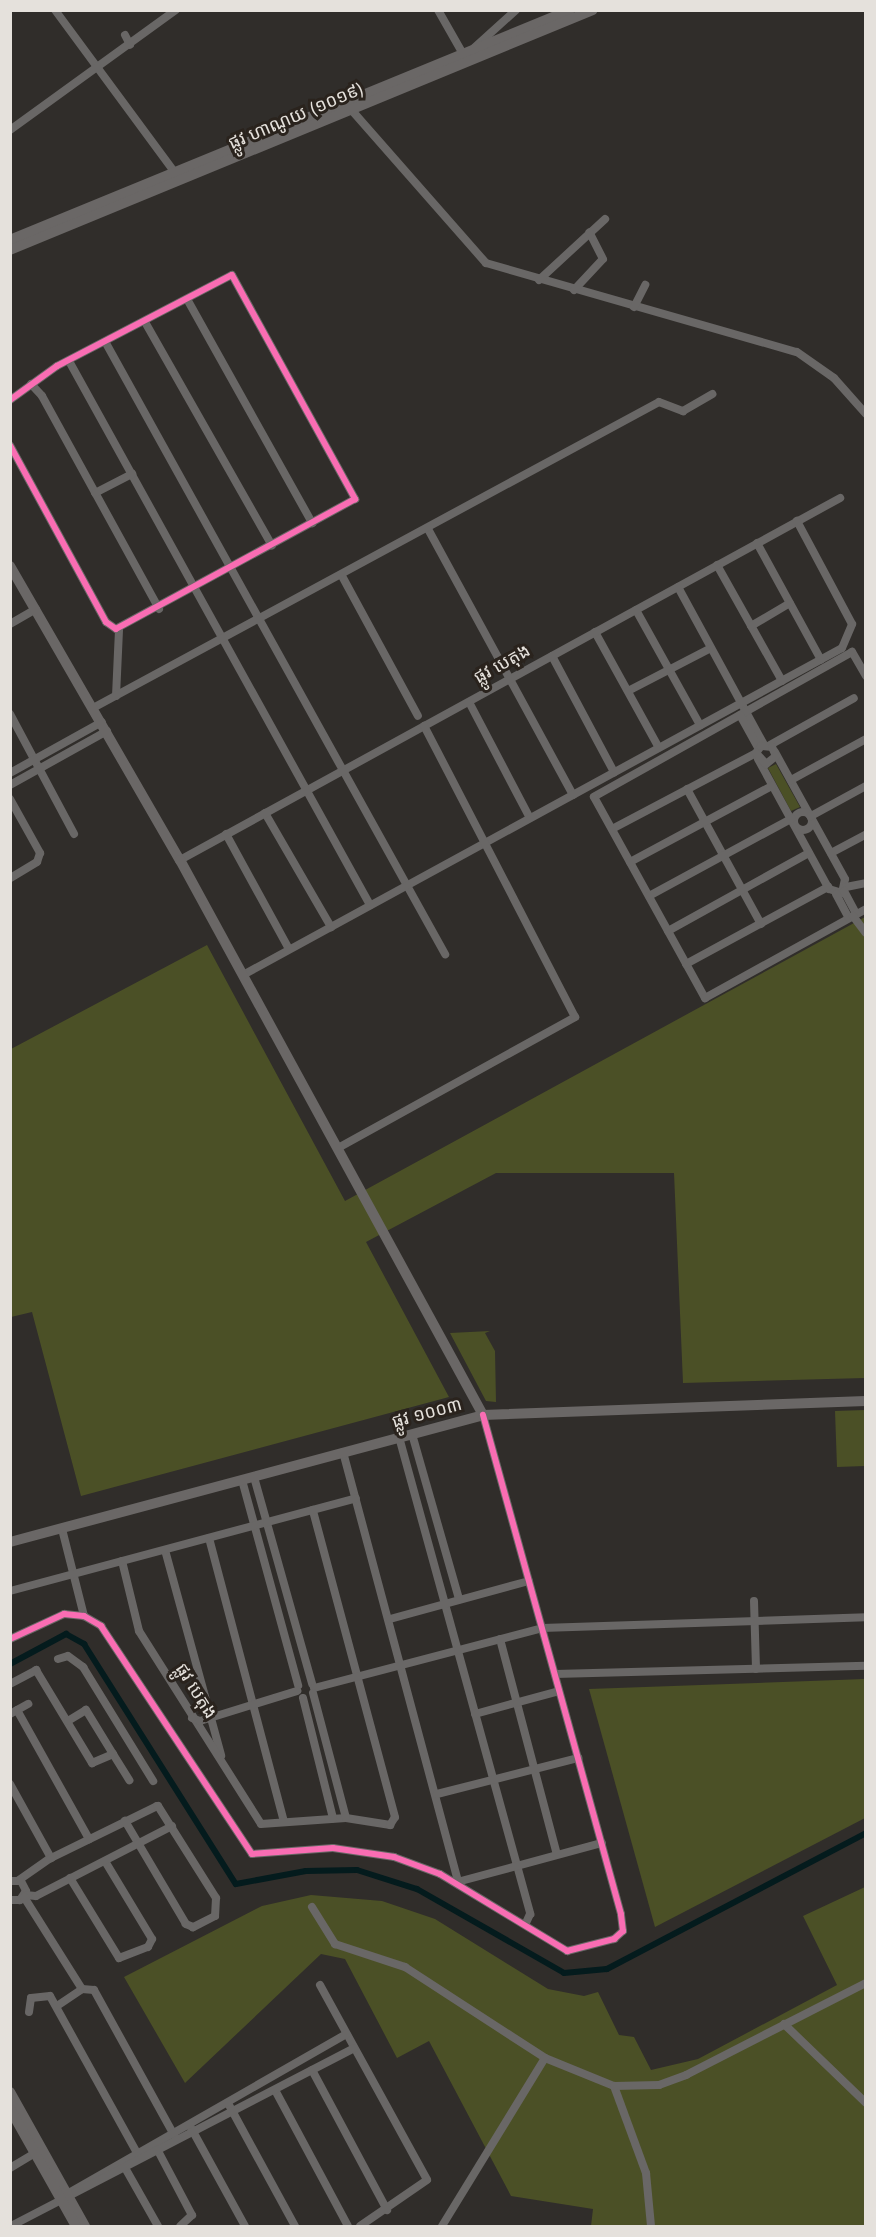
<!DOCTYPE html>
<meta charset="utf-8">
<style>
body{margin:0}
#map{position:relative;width:876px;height:2237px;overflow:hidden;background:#302d2a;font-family:"Nunito Sans","Noto Sans Khmer",sans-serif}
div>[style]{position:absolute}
.green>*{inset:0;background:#4b5026}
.canal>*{height:6px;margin:-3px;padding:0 3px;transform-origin:3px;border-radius:3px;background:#041b1d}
.minor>*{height:8px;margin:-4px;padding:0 4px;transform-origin:4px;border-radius:4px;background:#696766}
.minor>.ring{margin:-4px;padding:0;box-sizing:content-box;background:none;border:8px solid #696766;border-radius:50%}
.major>*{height:10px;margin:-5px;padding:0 5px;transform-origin:5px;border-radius:5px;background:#6a6766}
.cycleway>*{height:6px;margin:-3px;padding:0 3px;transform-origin:3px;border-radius:3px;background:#f96db3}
span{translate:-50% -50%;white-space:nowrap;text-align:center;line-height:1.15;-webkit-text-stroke:6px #2a231d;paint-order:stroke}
.street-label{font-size:18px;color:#e5e1dc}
.frame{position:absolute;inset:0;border:12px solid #e5e1dc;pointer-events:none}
</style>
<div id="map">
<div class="green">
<i style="clip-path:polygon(776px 764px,800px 807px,791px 811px,768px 768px)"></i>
<i style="clip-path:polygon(865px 917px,865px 1378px,683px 1383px,674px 1173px,496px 1173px,366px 1242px,449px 1397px,81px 1496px,32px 1312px,11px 1317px,11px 1049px,207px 945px,345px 1201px)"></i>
<i style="clip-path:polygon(490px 1331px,485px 1333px,495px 1351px,496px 1402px,486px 1401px,450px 1333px)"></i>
<i style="clip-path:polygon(865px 1410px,865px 1466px,837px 1467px,835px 1411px)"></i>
<i style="clip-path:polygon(865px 1679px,865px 1818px,655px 1927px,589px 1689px)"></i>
<i style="clip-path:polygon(865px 1887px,865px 2226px,591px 2226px,593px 2209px,511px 2196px,429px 2041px,397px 2058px,345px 1959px,321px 1954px,185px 2083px,124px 1977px,262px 1906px,311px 1895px,382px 1901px,435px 1919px,548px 1989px,584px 1996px,598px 1992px,619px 2035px,634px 2037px,651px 2070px,698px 2059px,837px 1985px,803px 1916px)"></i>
</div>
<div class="canal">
<i style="left:10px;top:1664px;width:64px;rotate:-28.2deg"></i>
<i style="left:66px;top:1634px;width:21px;rotate:29deg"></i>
<i style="left:84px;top:1644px;width:284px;rotate:57.7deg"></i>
<i style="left:236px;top:1884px;width:71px;rotate:-10.5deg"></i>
<i style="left:306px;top:1871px;width:51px;rotate:-1.1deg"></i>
<i style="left:357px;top:1870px;width:63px;rotate:17.6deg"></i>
<i style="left:417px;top:1889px;width:169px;rotate:29.7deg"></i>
<i style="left:564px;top:1973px;width:43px;rotate:-5.3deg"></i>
<i style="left:607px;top:1969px;width:293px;rotate:-27.7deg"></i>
</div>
<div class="minor">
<i style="left:55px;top:10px;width:207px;rotate:53.6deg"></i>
<i style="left:438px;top:10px;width:51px;rotate:60.4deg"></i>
<i style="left:125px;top:35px;width:11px;rotate:63deg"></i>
<i style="left:474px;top:48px;width:57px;rotate:-42.1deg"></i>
<i style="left:348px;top:106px;width:209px;rotate:48.7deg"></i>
<i style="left:486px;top:263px;width:323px;rotate:16deg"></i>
<i style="left:797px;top:352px;width:45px;rotate:35.1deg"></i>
<i style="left:834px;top:378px;width:48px;rotate:48.4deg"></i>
<i style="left:10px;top:130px;width:205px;rotate:-35.9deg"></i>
<i style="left:539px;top:280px;width:90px;rotate:-42.7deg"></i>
<i style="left:574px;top:290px;width:42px;rotate:-46.9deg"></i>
<i style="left:603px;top:259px;width:30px;rotate:-117deg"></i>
<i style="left:187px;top:299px;width:257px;rotate:60.8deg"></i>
<i style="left:634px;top:307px;width:25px;rotate:-63deg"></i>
<i style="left:145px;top:322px;width:257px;rotate:60.4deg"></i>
<i style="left:107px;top:345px;width:697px;rotate:60.97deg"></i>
<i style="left:69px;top:361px;width:622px;rotate:61.04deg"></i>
<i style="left:31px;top:384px;width:16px;rotate:47deg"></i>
<i style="left:42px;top:396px;width:243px;rotate:61.2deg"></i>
<i style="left:10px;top:400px;width:58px;rotate:-35.9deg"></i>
<i style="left:57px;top:366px;width:197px;rotate:-27.5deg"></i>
<i style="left:232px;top:275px;width:256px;rotate:61.2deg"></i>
<i style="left:355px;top:499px;width:272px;rotate:151.5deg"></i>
<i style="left:116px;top:629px;width:12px;rotate:-145deg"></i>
<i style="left:106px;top:622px;width:201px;rotate:-118.5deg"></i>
<i style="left:95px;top:493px;width:42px;rotate:-27.2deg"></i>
<i style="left:428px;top:529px;width:303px;rotate:61.4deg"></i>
<i style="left:757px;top:543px;width:133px;rotate:61.3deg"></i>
<i style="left:717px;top:565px;width:133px;rotate:60.7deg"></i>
<i style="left:342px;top:576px;width:159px;rotate:61.5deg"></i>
<i style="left:678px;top:587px;width:180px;rotate:61.4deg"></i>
<i style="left:636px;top:610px;width:132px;rotate:60.9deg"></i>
<i style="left:10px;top:624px;width:30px;rotate:-30deg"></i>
<i style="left:751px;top:626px;width:45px;rotate:-30.5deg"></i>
<i style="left:595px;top:632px;width:132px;rotate:61.1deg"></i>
<i style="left:552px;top:656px;width:132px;rotate:61.9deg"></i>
<i style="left:866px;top:676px;width:28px;rotate:-120deg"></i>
<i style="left:852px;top:652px;width:296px;rotate:150.7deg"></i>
<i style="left:594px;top:797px;width:230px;rotate:61.1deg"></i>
<i style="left:705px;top:998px;width:184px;rotate:-28.9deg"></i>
<i style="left:628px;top:691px;width:93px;rotate:-27.4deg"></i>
<i style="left:116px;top:696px;width:67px;rotate:-87.4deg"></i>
<i style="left:469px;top:702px;width:131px;rotate:62.3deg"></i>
<i style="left:93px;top:708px;width:643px;rotate:-28.4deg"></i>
<i style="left:659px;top:402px;width:26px;rotate:21deg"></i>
<i style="left:683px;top:411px;width:34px;rotate:-30deg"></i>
<i style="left:10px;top:714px;width:136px;rotate:61.9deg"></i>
<i style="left:740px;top:715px;width:38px;rotate:61deg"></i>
<i style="left:770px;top:745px;width:96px;rotate:-29.2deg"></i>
<i style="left:758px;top:759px;width:148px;rotate:61.4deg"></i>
<i style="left:829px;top:889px;width:14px;rotate:17deg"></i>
<i style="left:842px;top:893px;width:14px;rotate:-78deg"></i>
<i style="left:845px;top:879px;width:145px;rotate:-118.9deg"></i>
<i style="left:10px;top:773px;width:105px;rotate:-29deg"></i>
<i style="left:791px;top:780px;width:85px;rotate:-28.7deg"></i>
<i style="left:10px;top:785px;width:111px;rotate:-29.1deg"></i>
<i style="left:687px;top:789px;width:154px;rotate:61.3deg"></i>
<i style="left:10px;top:799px;width:62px;rotate:60.9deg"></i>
<i style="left:40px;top:853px;width:9px;rotate:108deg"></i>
<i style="left:37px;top:862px;width:31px;rotate:149deg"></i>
<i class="ring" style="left:794px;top:812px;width:10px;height:10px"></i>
<i style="left:265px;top:813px;width:132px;rotate:59.9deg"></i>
<i style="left:811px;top:816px;width:63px;rotate:-28.6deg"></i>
<i style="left:612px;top:829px;width:163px;rotate:-27.8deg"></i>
<i style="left:756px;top:753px;width:9px;rotate:-54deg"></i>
<i style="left:761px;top:746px;width:11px;rotate:5deg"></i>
<i style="left:772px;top:747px;width:10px;rotate:66deg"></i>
<i style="left:776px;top:756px;width:13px;rotate:141deg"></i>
<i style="left:766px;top:764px;width:15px;rotate:-132deg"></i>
<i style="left:226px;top:834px;width:131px;rotate:61.3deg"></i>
<i style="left:831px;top:853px;width:40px;rotate:-28deg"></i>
<i style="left:180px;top:860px;width:753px;rotate:-28.74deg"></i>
<i style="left:630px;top:862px;width:161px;rotate:-28.2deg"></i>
<i style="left:846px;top:887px;width:20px;rotate:-11deg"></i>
<i style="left:844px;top:891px;width:26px;rotate:62deg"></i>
<i style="left:836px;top:894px;width:27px;rotate:62deg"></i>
<i style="left:649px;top:896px;width:162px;rotate:-28.5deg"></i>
<i style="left:853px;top:916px;width:21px;rotate:53deg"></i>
<i style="left:668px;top:931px;width:161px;rotate:-29deg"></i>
<i style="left:686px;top:964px;width:162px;rotate:-28.5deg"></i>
<i style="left:243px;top:975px;width:682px;rotate:-28.63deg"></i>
<i style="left:842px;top:648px;width:26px;rotate:-67deg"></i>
<i style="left:852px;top:624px;width:117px;rotate:-118.1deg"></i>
<i style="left:338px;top:1148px;width:271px;rotate:-28.9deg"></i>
<i style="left:575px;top:1017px;width:328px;rotate:-117.4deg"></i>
<i style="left:412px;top:1434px;width:172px;rotate:74.1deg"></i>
<i style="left:399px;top:1437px;width:495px;rotate:74.6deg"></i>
<i style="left:530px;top:1914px;width:12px;rotate:114deg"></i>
<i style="left:343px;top:1452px;width:448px;rotate:75deg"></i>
<i style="left:254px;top:1477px;width:215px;rotate:74.3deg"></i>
<i style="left:242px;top:1480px;width:213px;rotate:74.7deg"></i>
<i style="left:62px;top:1529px;width:90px;rotate:75.8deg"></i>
<i style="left:209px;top:1538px;width:293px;rotate:75.2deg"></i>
<i style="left:165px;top:1550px;width:213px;rotate:74.7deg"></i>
<i style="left:122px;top:1561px;width:72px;rotate:76.3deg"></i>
<i style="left:139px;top:1631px;width:228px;rotate:57.7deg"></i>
<i style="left:261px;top:1824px;width:85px;rotate:-4deg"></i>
<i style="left:346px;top:1818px;width:45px;rotate:9deg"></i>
<i style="left:390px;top:1825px;width:9px;rotate:-58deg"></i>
<i style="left:395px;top:1817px;width:318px;rotate:-105deg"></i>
<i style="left:10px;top:1591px;width:358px;rotate:-15deg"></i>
<i style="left:754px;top:1601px;width:68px;rotate:88.3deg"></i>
<i style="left:390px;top:1619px;width:144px;rotate:-15.3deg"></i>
<i style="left:10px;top:1639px;width:60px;rotate:-24.8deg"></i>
<i style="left:64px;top:1614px;width:20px;rotate:6deg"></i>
<i style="left:84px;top:1616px;width:20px;rotate:30deg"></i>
<i style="left:101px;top:1626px;width:273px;rotate:56.5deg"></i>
<i style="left:252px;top:1854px;width:81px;rotate:-4.2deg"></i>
<i style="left:333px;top:1848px;width:62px;rotate:8.4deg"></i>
<i style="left:394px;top:1857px;width:49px;rotate:20.3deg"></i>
<i style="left:440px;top:1874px;width:149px;rotate:31.2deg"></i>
<i style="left:567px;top:1951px;width:49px;rotate:-14.3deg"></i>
<i style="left:614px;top:1939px;width:12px;rotate:-42deg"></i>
<i style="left:623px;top:1931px;width:17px;rotate:-97deg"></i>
<i style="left:621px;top:1914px;width:518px;rotate:-105.46deg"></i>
<i style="left:500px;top:1639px;width:222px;rotate:75.2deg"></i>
<i style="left:58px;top:1659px;width:10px;rotate:-17deg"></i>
<i style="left:68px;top:1656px;width:19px;rotate:36deg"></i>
<i style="left:83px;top:1667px;width:134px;rotate:58.4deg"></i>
<i style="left:555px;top:1674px;width:311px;rotate:-1.5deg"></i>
<i style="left:10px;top:1684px;width:30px;rotate:-28deg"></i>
<i style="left:36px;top:1670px;width:109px;rotate:58.9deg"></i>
<i style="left:92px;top:1763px;width:23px;rotate:-23deg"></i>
<i style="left:113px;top:1754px;width:52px;rotate:-121.5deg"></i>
<i style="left:86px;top:1710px;width:21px;rotate:149deg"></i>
<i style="left:314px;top:1688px;width:236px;rotate:-14.7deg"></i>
<i style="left:542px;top:1628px;width:324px;rotate:-1.9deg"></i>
<i style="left:313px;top:1693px;width:129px;rotate:75.2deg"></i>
<i style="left:303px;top:1698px;width:124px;rotate:76deg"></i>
<i style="left:17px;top:1710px;width:148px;rotate:60.8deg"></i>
<i style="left:10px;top:1714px;width:21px;rotate:-29deg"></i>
<i style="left:475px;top:1714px;width:87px;rotate:-15.3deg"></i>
<i style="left:192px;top:1718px;width:9px;rotate:21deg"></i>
<i style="left:200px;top:1721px;width:102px;rotate:-17.2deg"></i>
<i style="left:113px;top:1754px;width:31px;rotate:58deg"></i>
<i style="left:10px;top:1784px;width:85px;rotate:61deg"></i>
<i style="left:437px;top:1794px;width:146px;rotate:-14.3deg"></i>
<i style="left:70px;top:1878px;width:94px;rotate:58.5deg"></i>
<i style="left:119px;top:1958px;width:31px;rotate:-21deg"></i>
<i style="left:148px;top:1947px;width:9px;rotate:-63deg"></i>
<i style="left:152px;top:1939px;width:91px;rotate:-121.1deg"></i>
<i style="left:19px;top:1880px;width:39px;rotate:-35deg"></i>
<i style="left:51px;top:1858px;width:118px;rotate:-26.1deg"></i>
<i style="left:157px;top:1806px;width:1px"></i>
<i style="left:158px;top:1806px;width:109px;rotate:57.8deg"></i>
<i style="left:216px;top:1898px;width:18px;rotate:93deg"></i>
<i style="left:215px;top:1916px;width:25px;rotate:153deg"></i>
<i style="left:193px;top:1927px;width:8px;rotate:-157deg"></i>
<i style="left:186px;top:1924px;width:120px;rotate:-120.6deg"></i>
<i style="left:10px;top:1881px;width:11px"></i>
<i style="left:21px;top:1881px;width:11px;rotate:63deg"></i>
<i style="left:26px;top:1891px;width:11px;rotate:124deg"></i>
<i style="left:20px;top:1900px;width:10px;rotate:180deg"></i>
<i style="left:461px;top:1881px;width:146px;rotate:-15.1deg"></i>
<i style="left:25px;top:1895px;width:11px;rotate:5deg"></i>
<i style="left:36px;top:1896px;width:153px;rotate:-27.2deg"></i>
<i style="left:24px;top:1897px;width:109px;rotate:57.8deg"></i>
<i style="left:312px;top:1907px;width:44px;rotate:58.1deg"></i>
<i style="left:335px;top:1944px;width:74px;rotate:18.2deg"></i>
<i style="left:405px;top:1967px;width:167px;rotate:33deg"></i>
<i style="left:545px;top:2058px;width:74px;rotate:22.1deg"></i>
<i style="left:614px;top:2086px;width:93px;rotate:69.8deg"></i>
<i style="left:646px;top:2173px;width:53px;rotate:84.6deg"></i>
<i style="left:320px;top:1985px;width:222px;rotate:61.2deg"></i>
<i style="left:427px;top:2180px;width:81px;rotate:145.5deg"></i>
<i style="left:57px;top:2006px;width:30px;rotate:-34deg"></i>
<i style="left:82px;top:1989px;width:12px;rotate:5deg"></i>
<i style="left:94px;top:1990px;width:166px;rotate:61.1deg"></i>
<i style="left:29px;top:2012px;width:14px;rotate:-82deg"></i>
<i style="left:31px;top:1998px;width:19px;rotate:-6deg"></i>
<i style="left:50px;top:1996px;width:182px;rotate:61deg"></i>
<i style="left:784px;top:2024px;width:114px;rotate:43.9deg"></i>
<i style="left:312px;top:2070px;width:159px;rotate:61.8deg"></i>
<i style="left:614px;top:2086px;width:45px;rotate:-1.3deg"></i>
<i style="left:659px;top:2085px;width:29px;rotate:-20deg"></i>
<i style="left:686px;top:2075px;width:202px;rotate:-27.1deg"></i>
<i style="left:275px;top:2090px;width:154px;rotate:61.8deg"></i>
<i style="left:229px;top:2105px;width:138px;rotate:61.4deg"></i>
<i style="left:190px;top:2126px;width:114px;rotate:61.2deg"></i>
<i style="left:157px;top:2149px;width:75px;rotate:62.1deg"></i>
<i style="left:192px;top:2215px;width:16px;rotate:137deg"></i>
<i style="left:124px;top:2166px;width:69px;rotate:60.5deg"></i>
<i style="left:10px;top:2168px;width:29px;rotate:-31deg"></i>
<i style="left:67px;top:2194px;width:322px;rotate:-29.8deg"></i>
<i style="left:11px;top:2226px;width:386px;rotate:-27.4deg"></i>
<i style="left:442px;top:2226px;width:197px;rotate:-58.5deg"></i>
</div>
<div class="major">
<i style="left:10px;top:240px;width:605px;rotate:-22.33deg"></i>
<i style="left:10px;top:250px;width:630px;rotate:-22.38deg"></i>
<i style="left:10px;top:566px;width:340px;rotate:60deg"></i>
<i style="left:180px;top:860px;width:632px;rotate:61.37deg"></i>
<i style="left:10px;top:1542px;width:490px;rotate:-15deg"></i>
<i style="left:483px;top:1415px;width:383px;rotate:-2.1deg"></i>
<i style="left:10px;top:2092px;width:154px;rotate:60.8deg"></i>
<i style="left:10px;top:2109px;width:134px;rotate:60.6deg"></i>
</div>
<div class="cycleway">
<i style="left:10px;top:400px;width:58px;rotate:-35.9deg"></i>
<i style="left:57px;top:366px;width:197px;rotate:-27.5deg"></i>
<i style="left:232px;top:275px;width:256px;rotate:61.2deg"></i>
<i style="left:355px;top:499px;width:272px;rotate:151.5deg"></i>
<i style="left:116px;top:629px;width:12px;rotate:-145deg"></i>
<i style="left:106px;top:622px;width:201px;rotate:-118.5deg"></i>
<i style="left:10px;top:1639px;width:60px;rotate:-24.8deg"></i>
<i style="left:64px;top:1614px;width:20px;rotate:6deg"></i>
<i style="left:84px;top:1616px;width:20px;rotate:30deg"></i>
<i style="left:101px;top:1626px;width:273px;rotate:56.5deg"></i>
<i style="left:252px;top:1854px;width:81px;rotate:-4.2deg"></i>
<i style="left:333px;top:1848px;width:62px;rotate:8.4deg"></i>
<i style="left:394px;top:1857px;width:49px;rotate:20.3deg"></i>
<i style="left:440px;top:1874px;width:149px;rotate:31.2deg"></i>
<i style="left:567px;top:1951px;width:49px;rotate:-14.3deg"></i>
<i style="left:614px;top:1939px;width:12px;rotate:-42deg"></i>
<i style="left:623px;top:1931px;width:17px;rotate:-97deg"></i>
<i style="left:621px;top:1914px;width:518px;rotate:-105.46deg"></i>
</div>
<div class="street-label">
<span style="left:296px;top:116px;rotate:-23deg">ផ្លូវ ហាណូយ (១០១៩)</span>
<span style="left:502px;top:664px;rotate:-29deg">ផ្លូវ បេតុង</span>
<span style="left:427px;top:1413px;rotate:-15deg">ផ្លូវ ១០០៣</span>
<span style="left:196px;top:1691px;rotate:58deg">ផ្លូវ បេតុង</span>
</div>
<div class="frame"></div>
</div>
